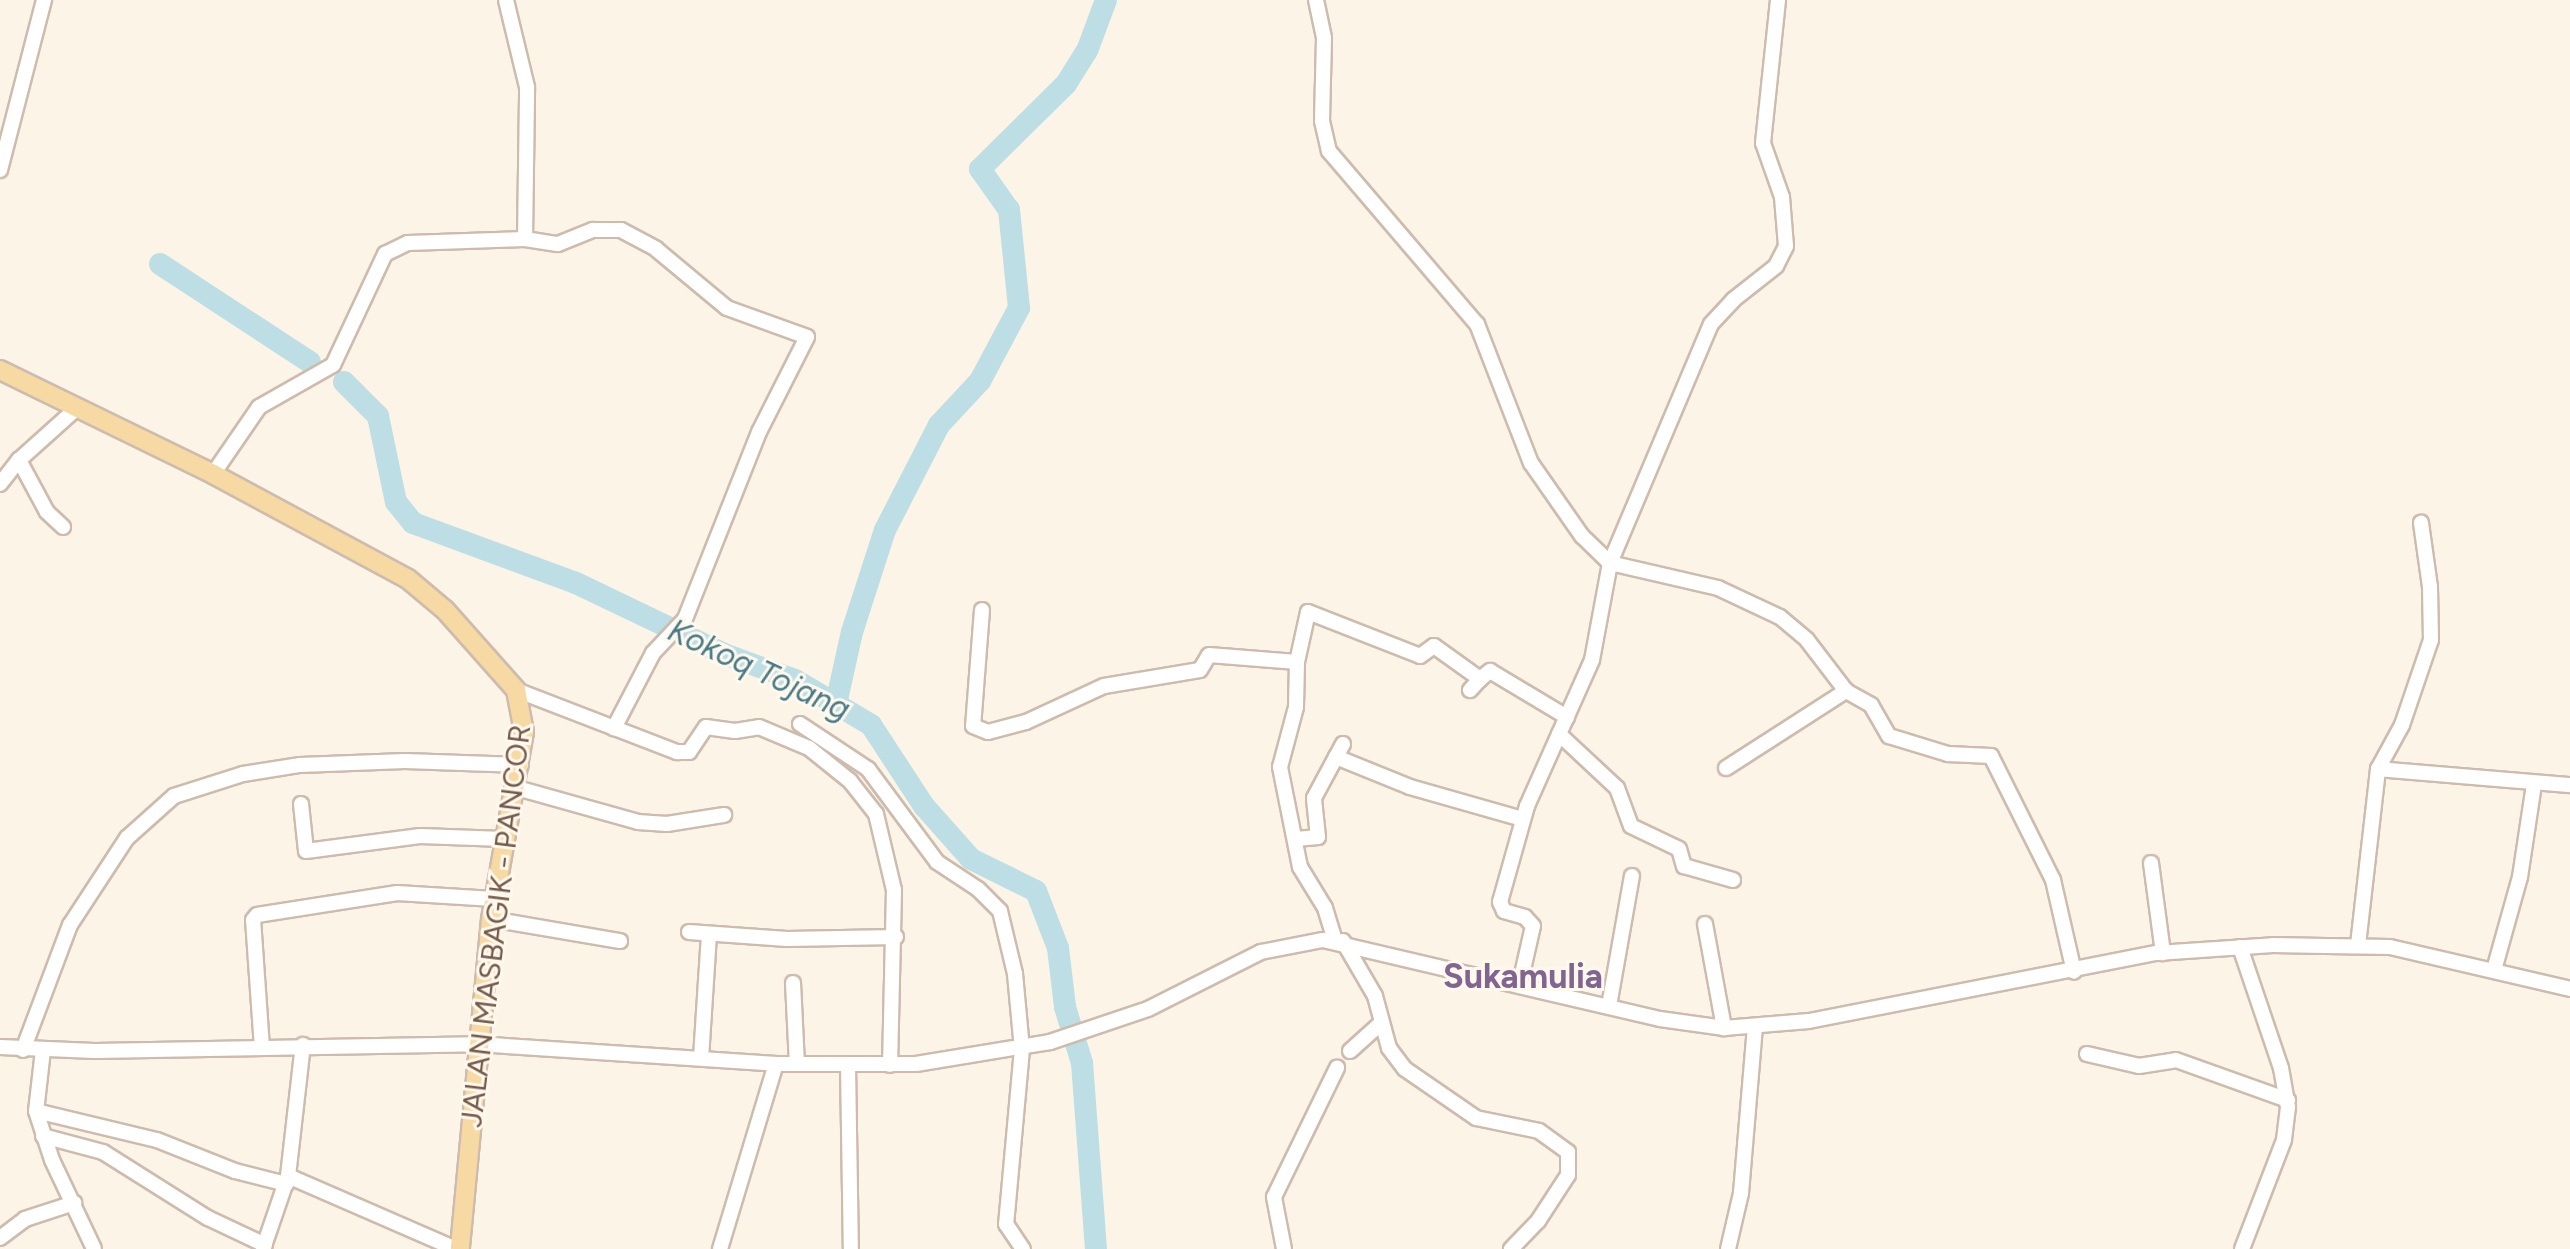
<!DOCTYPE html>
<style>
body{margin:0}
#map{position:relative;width:2570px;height:1249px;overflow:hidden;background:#fbf4e7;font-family:Figtree,sans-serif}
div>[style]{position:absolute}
.river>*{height:22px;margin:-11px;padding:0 11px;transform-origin:11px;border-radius:11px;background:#bcdee4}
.roads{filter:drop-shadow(2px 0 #cdbcae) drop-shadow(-2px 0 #cdbcae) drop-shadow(0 2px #cdbcae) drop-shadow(0 -2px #cdbcae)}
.minor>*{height:14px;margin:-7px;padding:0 7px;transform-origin:7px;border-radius:7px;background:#fff}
.major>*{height:18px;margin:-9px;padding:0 9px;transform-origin:9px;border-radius:9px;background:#f7d9a3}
span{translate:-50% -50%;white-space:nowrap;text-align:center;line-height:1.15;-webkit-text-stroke:6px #fef8ed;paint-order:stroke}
.street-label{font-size:30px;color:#745b4c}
.water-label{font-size:32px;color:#477a86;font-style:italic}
.quarter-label{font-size:34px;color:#826490;font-weight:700}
</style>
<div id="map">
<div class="river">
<i style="left:160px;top:264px;width:179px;rotate:33.2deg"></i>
<i style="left:344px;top:382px;width:48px;rotate:45deg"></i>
<i style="left:378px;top:416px;width:88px;rotate:78.2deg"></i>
<i style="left:396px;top:502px;width:27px;rotate:51deg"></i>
<i style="left:413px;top:523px;width:174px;rotate:20.2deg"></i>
<i style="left:576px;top:583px;width:164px;rotate:25.6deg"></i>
<i style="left:724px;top:654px;width:76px;rotate:20.1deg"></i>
<i style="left:795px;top:680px;width:88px;rotate:30.6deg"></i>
<i style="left:871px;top:725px;width:97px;rotate:56.8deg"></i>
<i style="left:924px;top:806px;width:71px;rotate:48.4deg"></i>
<i style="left:971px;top:859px;width:72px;rotate:26.2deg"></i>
<i style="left:1036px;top:891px;width:61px;rotate:68.9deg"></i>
<i style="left:1058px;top:948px;width:59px;rotate:83.2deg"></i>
<i style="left:1065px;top:1007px;width:59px;rotate:73.1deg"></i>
<i style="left:1082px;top:1063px;width:187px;rotate:85.7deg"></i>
<i style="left:836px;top:704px;width:74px;rotate:-77.5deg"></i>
<i style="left:852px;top:632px;width:107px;rotate:-72.1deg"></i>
<i style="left:885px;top:530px;width:118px;rotate:-62.8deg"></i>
<i style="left:939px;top:425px;width:60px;rotate:-47deg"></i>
<i style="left:980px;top:381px;width:83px;rotate:-61.9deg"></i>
<i style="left:1019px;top:308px;width:99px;rotate:-95.8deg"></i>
<i style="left:1009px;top:210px;width:50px;rotate:-125.3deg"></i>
<i style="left:980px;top:169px;width:121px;rotate:-44.7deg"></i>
<i style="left:1066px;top:84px;width:39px;rotate:-58deg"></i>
<i style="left:1087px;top:51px;width:54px;rotate:-69.6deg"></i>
</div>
<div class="roads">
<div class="minor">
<i style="left:1316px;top:0;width:39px;rotate:78deg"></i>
<i style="left:1324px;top:38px;width:83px;rotate:91.4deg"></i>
<i style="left:1322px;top:121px;width:31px;rotate:77deg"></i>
<i style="left:1329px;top:151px;width:228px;rotate:49.5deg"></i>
<i style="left:1477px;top:324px;width:149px;rotate:68.8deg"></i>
<i style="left:1531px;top:463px;width:89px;rotate:55.1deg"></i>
<i style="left:1582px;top:536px;width:39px;rotate:44deg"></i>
<i style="left:1610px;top:563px;width:111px;rotate:13deg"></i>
<i style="left:1718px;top:588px;width:68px;rotate:25.1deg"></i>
<i style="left:1780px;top:617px;width:35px;rotate:40deg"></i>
<i style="left:1807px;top:640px;width:64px;rotate:52.6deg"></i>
<i style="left:1846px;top:691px;width:29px;rotate:29deg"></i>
<i style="left:1871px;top:705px;width:36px;rotate:60deg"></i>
<i style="left:1889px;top:736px;width:62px;rotate:17deg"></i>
<i style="left:1948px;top:754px;width:43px;rotate:2.7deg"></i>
<i style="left:1991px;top:756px;width:139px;rotate:63.4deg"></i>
<i style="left:2053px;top:880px;width:94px;rotate:77.1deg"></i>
<i style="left:0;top:170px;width:176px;rotate:-75.5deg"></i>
<i style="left:525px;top:239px;width:33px;rotate:9deg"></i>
<i style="left:558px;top:244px;width:38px;rotate:-22deg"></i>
<i style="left:593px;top:230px;width:28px"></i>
<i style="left:621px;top:230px;width:40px;rotate:28deg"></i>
<i style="left:656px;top:249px;width:92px;rotate:39.7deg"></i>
<i style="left:727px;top:308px;width:85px;rotate:19.9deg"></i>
<i style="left:807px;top:337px;width:106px;rotate:116.8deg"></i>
<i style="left:759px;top:432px;width:201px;rotate:111.6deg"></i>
<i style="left:685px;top:619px;width:47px;rotate:133.3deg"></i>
<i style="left:653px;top:653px;width:85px;rotate:117.5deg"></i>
<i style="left:19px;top:460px;width:59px;rotate:61.7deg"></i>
<i style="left:47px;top:512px;width:22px;rotate:43deg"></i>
<i style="left:213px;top:474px;width:81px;rotate:-55.5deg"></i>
<i style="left:259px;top:407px;width:85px;rotate:-29.6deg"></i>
<i style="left:333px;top:365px;width:123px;rotate:-64.9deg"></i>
<i style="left:385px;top:254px;width:25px;rotate:-26deg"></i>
<i style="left:408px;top:243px;width:117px;rotate:-2deg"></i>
<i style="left:525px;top:239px;width:152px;rotate:-89.2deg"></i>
<i style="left:527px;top:87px;width:89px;rotate:-103.6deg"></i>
<i style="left:0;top:484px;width:31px;rotate:-52deg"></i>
<i style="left:19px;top:460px;width:79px;rotate:-41.9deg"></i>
<i style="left:982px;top:610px;width:116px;rotate:94.4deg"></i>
<i style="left:973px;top:726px;width:16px;rotate:22deg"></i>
<i style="left:988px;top:732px;width:39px;rotate:-15deg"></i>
<i style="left:1026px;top:722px;width:86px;rotate:-24.8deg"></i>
<i style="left:1104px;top:686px;width:97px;rotate:-9.5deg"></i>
<i style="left:1200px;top:670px;width:17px;rotate:-59deg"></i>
<i style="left:1209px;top:655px;width:88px;rotate:4.5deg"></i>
<i style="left:1297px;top:662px;width:51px;rotate:-77.6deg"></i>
<i style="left:1308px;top:612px;width:120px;rotate:21.4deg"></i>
<i style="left:1420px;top:656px;width:17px;rotate:-36deg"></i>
<i style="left:1434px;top:646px;width:57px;rotate:35.7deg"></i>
<i style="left:1480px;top:679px;width:15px;rotate:132deg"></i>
<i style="left:1297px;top:662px;width:45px;rotate:91.3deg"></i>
<i style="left:1296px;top:707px;width:62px;rotate:104.9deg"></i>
<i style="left:1280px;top:767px;width:102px;rotate:78.7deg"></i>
<i style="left:1300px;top:867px;width:48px;rotate:58.6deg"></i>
<i style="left:1325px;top:908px;width:34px;rotate:73deg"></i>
<i style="left:1480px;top:679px;width:13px;rotate:-39deg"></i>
<i style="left:1490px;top:671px;width:90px;rotate:30.9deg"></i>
<i style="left:516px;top:690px;width:173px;rotate:21.1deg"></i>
<i style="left:677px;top:752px;width:12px"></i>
<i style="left:689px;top:752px;width:30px;rotate:-56deg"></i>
<i style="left:706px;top:727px;width:29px;rotate:8deg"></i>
<i style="left:735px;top:731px;width:24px;rotate:-9deg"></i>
<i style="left:759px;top:727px;width:54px;rotate:22.8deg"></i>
<i style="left:809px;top:748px;width:53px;rotate:38.8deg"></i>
<i style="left:850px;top:781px;width:42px;rotate:51.8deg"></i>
<i style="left:876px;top:814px;width:78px;rotate:76.7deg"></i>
<i style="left:894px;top:890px;width:175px;rotate:91.3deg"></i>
<i style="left:800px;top:724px;width:82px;rotate:33.5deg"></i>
<i style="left:868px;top:769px;width:116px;rotate:53.4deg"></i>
<i style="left:937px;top:862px;width:49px;rotate:33.4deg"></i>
<i style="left:978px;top:889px;width:31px;rotate:45deg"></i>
<i style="left:1000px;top:911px;width:65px;rotate:76.6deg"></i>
<i style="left:1015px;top:974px;width:75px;rotate:84.7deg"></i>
<i style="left:1022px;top:1049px;width:176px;rotate:95.2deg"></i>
<i style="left:1006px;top:1224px;width:30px;rotate:56deg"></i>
<i style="left:1559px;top:734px;width:79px;rotate:43deg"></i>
<i style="left:1617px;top:788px;width:40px;rotate:69.8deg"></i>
<i style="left:1631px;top:826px;width:53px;rotate:25.6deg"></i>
<i style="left:1679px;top:849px;width:18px;rotate:74deg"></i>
<i style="left:1684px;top:866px;width:51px;rotate:15.9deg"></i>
<i style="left:1343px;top:744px;width:15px;rotate:118deg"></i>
<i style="left:1336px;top:757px;width:80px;rotate:22.1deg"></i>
<i style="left:1410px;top:787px;width:116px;rotate:15.9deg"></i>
<i style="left:1726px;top:768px;width:143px;rotate:-32.7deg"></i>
<i style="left:2378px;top:769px;width:193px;rotate:4.8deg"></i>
<i style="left:517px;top:788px;width:126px;rotate:15.7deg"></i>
<i style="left:638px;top:822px;width:29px;rotate:4deg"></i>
<i style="left:667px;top:824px;width:58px;rotate:-9deg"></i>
<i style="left:301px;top:804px;width:47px;rotate:83.9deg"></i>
<i style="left:306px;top:851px;width:115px;rotate:-7.5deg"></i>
<i style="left:420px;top:836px;width:84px;rotate:2deg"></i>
<i style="left:1296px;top:839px;width:22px;rotate:-5deg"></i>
<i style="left:1318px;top:837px;width:39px;rotate:-96deg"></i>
<i style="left:1314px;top:798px;width:47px;rotate:-61.8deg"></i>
<i style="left:2151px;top:863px;width:91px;rotate:82.4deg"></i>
<i style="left:491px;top:919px;width:131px;rotate:9.7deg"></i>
<i style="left:1705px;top:924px;width:106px;rotate:79.6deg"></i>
<i style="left:689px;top:932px;width:98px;rotate:4.1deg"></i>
<i style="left:787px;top:939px;width:109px;rotate:-1.1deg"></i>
<i style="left:1343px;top:941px;width:64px;rotate:59.8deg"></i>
<i style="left:1375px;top:996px;width:54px;rotate:74.9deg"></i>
<i style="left:1389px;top:1048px;width:26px;rotate:53deg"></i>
<i style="left:1405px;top:1069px;width:86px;rotate:34.6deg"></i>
<i style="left:1476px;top:1118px;width:64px;rotate:11.7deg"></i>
<i style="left:1539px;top:1131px;width:36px;rotate:36deg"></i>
<i style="left:1568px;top:1152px;width:23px;rotate:90deg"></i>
<i style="left:1568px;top:1175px;width:55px;rotate:123.1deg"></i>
<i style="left:1538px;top:1221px;width:39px;rotate:134deg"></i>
<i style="left:2358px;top:945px;width:177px;rotate:-83.5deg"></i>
<i style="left:2378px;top:769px;width:50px;rotate:-61.4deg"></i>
<i style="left:2402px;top:725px;width:90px;rotate:-71.2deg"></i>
<i style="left:2431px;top:640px;width:53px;rotate:-91.1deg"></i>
<i style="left:2430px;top:587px;width:65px;rotate:-98deg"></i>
<i style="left:2240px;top:947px;width:128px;rotate:71.3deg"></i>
<i style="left:2281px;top:1068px;width:40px;rotate:80deg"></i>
<i style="left:2288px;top:1107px;width:33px;rotate:97deg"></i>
<i style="left:2284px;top:1140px;width:117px;rotate:111.1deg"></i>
<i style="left:2494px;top:970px;width:97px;rotate:-74.4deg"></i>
<i style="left:2520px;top:877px;width:94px;rotate:-81.4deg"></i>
<i style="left:793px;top:983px;width:81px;rotate:87.2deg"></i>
<i style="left:1520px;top:983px;width:58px;rotate:-77.2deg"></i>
<i style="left:1533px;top:926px;width:12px;rotate:-132deg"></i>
<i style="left:1525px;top:917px;width:22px;rotate:-164deg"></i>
<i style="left:1504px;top:911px;width:10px;rotate:-114deg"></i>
<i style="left:1500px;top:902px;width:100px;rotate:-74.3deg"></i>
<i style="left:1527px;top:806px;width:160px;rotate:-66deg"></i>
<i style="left:1592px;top:660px;width:99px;rotate:-79.5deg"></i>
<i style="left:1610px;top:563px;width:259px;rotate:-67.1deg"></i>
<i style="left:1711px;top:324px;width:33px;rotate:-47deg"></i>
<i style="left:1733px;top:300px;width:55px;rotate:-38.3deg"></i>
<i style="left:1776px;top:266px;width:22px;rotate:-63deg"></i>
<i style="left:1786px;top:246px;width:49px;rotate:-94.7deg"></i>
<i style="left:1782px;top:197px;width:57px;rotate:-109.4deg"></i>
<i style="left:1763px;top:143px;width:144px;rotate:-84deg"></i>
<i style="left:1609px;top:1006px;width:132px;rotate:-80deg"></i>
<i style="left:0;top:1047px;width:95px;rotate:2.4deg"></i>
<i style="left:95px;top:1051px;width:382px;rotate:-1deg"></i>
<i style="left:477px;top:1044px;width:300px;rotate:3.8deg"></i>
<i style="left:776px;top:1064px;width:140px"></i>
<i style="left:916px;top:1064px;width:136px;rotate:-9.3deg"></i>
<i style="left:1050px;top:1042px;width:103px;rotate:-18.6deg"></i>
<i style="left:1148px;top:1009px;width:127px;rotate:-26.8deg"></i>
<i style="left:1261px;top:952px;width:63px;rotate:-11deg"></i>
<i style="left:1323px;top:940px;width:346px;rotate:13.2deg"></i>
<i style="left:1660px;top:1019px;width:65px;rotate:8deg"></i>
<i style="left:1724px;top:1028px;width:85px;rotate:-4.7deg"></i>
<i style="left:1809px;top:1021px;width:355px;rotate:-11.1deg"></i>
<i style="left:2157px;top:953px;width:116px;rotate:-3.9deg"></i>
<i style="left:2273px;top:945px;width:117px;rotate:1deg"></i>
<i style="left:2390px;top:947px;width:185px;rotate:13.1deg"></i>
<i style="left:262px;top:1048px;width:128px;rotate:-94deg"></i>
<i style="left:253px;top:920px;width:6px;rotate:-51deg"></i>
<i style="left:257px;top:915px;width:142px;rotate:-8.9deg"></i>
<i style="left:397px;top:893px;width:97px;rotate:3.5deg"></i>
<i style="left:23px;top:1050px;width:134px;rotate:-69.4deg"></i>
<i style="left:70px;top:925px;width:104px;rotate:-56.8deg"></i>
<i style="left:127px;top:838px;width:63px;rotate:-41.8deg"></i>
<i style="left:174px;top:796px;width:72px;rotate:-17.7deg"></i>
<i style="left:243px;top:774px;width:58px;rotate:-9deg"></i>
<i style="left:300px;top:765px;width:105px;rotate:-2.2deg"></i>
<i style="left:405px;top:761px;width:116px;rotate:2deg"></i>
<i style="left:43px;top:1050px;width:61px;rotate:96.5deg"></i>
<i style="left:36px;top:1111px;width:52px;rotate:71.9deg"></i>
<i style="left:52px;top:1160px;width:98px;rotate:64.7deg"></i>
<i style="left:1350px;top:1051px;width:40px;rotate:-42deg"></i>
<i style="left:2087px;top:1054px;width:53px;rotate:13deg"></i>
<i style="left:2139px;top:1066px;width:37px;rotate:-9deg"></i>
<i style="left:2176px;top:1060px;width:119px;rotate:19.7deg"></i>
<i style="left:701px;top:1058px;width:124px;rotate:-86.3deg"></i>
<i style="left:848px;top:1066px;width:183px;rotate:89.1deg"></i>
<i style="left:36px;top:1111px;width:124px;rotate:13.5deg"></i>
<i style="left:157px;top:1140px;width:84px;rotate:21.7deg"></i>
<i style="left:235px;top:1171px;width:53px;rotate:14.3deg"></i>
<i style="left:43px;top:1136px;width:62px;rotate:14.9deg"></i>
<i style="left:103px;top:1152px;width:124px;rotate:32.2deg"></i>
<i style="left:208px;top:1218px;width:63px;rotate:25.3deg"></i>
<i style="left:288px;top:1176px;width:183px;rotate:23.5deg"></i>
<i style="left:0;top:1238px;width:31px;rotate:-37deg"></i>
<i style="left:25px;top:1219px;width:52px;rotate:-18.1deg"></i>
<i style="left:263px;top:1249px;width:77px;rotate:-71.1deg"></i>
<i style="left:288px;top:1176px;width:132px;rotate:-83.5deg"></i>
<i style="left:720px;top:1249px;width:193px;rotate:-73.2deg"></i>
<i style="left:1284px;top:1249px;width:53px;rotate:-100.9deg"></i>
<i style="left:1274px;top:1197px;width:144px;rotate:-64deg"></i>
<i style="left:1728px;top:1249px;width:57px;rotate:-76.9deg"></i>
<i style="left:1741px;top:1193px;width:167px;rotate:-85.2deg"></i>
</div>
<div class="major">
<i style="left:0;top:370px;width:237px;rotate:26deg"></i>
<i style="left:213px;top:474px;width:221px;rotate:28.3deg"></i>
<i style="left:408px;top:579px;width:48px;rotate:40deg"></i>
<i style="left:445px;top:610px;width:107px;rotate:48.4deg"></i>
<i style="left:516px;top:690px;width:43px;rotate:79.2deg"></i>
<i style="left:524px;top:732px;width:190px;rotate:100deg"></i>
<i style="left:491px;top:919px;width:331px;rotate:95.4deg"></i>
</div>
</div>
<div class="street-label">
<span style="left:496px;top:926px;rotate:-83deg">JALAN MASBAGIK - PANCOR</span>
</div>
<div class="water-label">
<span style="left:759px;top:670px;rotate:25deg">Kokoq Tojang</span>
</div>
<div class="quarter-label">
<span style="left:1523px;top:977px">Sukamulia</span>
</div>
</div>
